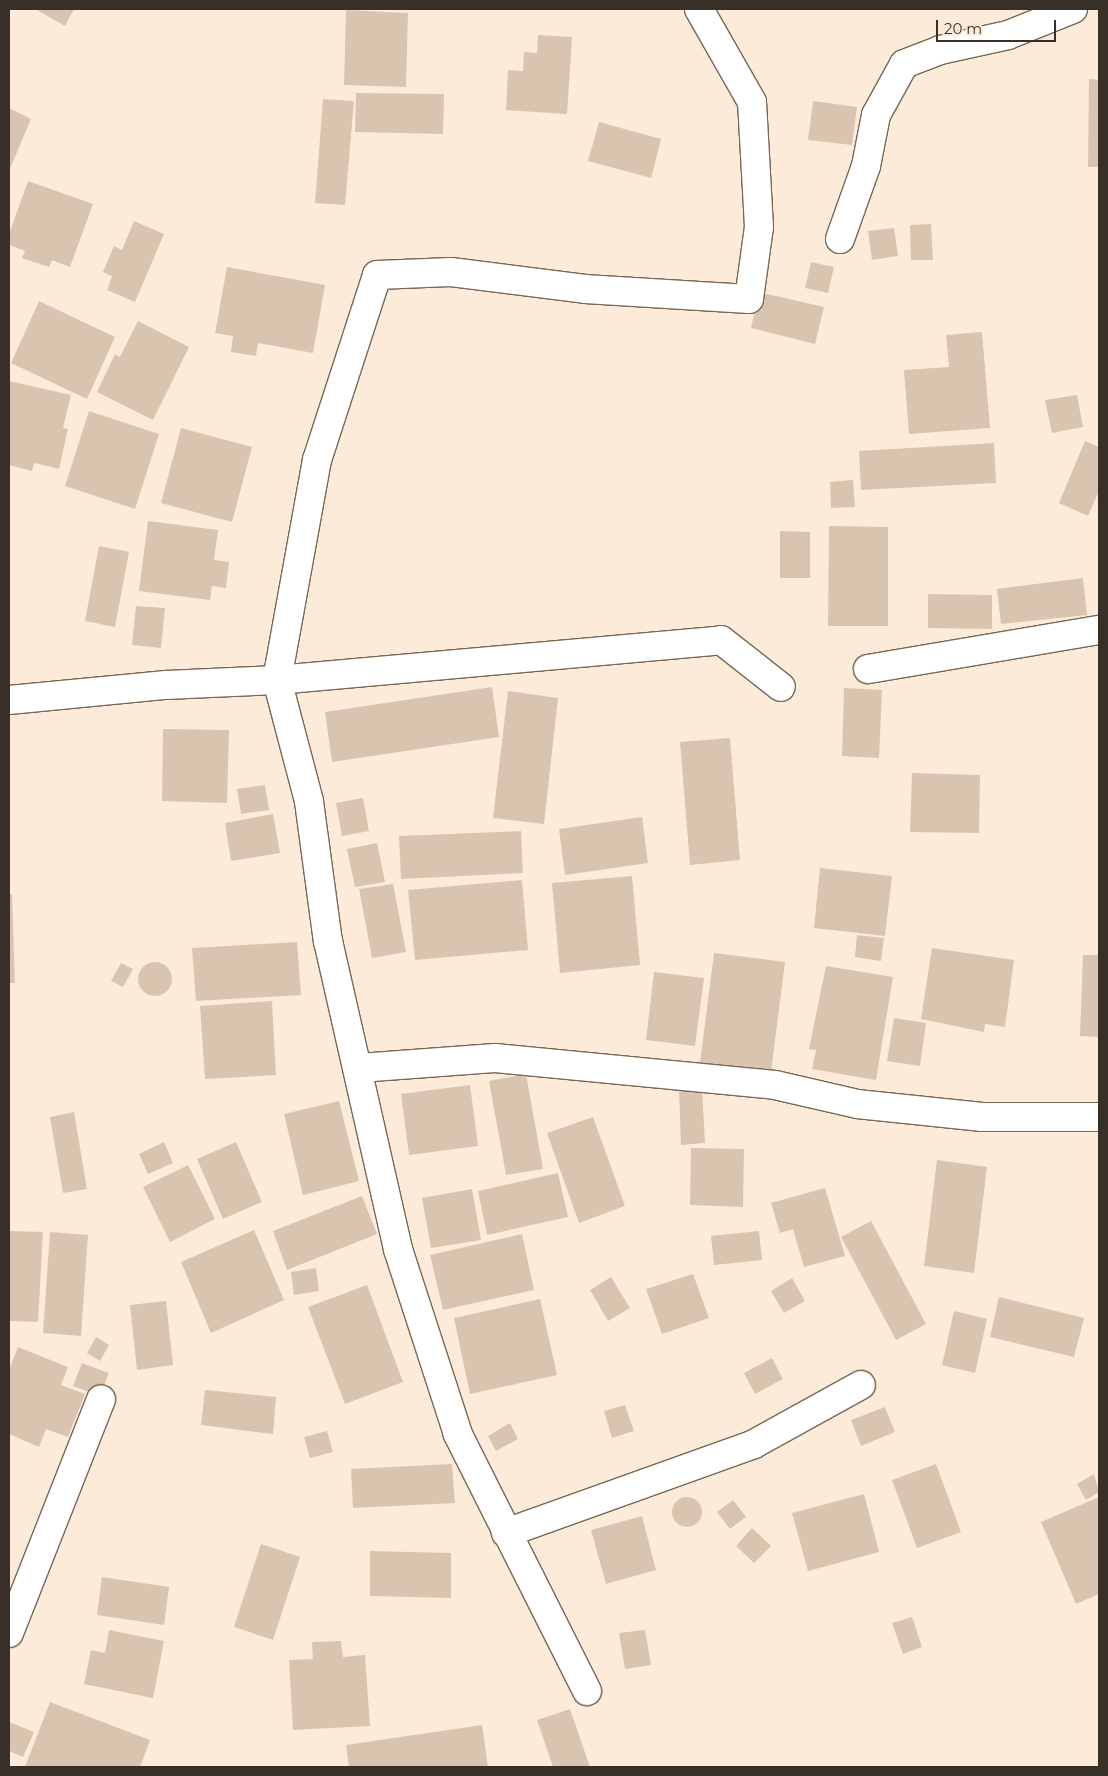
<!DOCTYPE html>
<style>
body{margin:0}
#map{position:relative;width:1108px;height:1776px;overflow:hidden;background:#fdebda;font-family:Montserrat,sans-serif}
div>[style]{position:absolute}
.building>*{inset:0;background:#d9c4b0}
.round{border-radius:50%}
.roads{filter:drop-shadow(1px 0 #796654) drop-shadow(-1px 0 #796654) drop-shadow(0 1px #796654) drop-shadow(0 -1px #796654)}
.street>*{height:28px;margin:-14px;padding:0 14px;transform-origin:14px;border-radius:14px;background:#fff}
span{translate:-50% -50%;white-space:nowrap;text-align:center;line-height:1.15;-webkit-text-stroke:5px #fdebda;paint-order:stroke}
.frame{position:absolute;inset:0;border:10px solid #383028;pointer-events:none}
.scale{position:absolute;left:936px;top:20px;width:120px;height:22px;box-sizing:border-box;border:2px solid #383028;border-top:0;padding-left:6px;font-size:15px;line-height:18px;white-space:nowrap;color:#383028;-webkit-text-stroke:4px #fdebda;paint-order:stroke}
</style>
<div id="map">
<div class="building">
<i style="clip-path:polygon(35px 9px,74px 9px,65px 26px)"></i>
<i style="clip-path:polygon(346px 10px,408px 13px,406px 87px,344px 85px)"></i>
<i style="clip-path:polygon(538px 35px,572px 37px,567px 114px,506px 110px,508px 70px,523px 71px,524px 52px,537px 53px)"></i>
<i style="clip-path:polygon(1089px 79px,1099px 80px,1099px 167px,1088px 167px)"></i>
<i style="clip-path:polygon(356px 93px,444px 94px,443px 134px,355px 132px)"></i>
<i style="clip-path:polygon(323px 99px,354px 101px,345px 205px,315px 203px)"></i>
<i style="clip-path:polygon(813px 101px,857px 107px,852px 145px,808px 140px)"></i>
<i style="clip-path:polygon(9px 108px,31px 119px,9px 171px)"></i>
<i style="clip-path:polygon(599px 122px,661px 139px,651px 178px,588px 161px)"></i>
<i style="clip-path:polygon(28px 181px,93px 204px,70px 267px,52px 260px,49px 267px,22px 258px,25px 251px,9px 245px,9px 234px)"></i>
<i style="clip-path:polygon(134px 221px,164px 234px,135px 302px,107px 290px,112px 276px,103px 272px,114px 246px,122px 250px)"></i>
<i style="clip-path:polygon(931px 224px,933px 260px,911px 260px,910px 225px)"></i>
<i style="clip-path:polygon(894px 228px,898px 256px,872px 260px,868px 231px)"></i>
<i style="clip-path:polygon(811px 262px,834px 267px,828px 293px,805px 288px)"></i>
<i style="clip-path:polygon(227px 267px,325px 285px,313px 353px,258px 343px,256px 356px,231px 352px,233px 336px,215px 333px)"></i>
<i style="clip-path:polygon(759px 292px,824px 307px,815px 344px,751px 328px)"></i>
<i style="clip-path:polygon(39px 301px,115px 337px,87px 399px,11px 363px)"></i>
<i style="clip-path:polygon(138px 321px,189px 347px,153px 420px,97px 392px,115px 354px,120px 357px)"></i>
<i style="clip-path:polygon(982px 332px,990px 428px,909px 434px,904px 370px,949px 367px,946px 335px)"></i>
<i style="clip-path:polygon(9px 381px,71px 395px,63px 428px,68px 429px,59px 469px,34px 463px,32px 471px,9px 465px)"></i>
<i style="clip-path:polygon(1077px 395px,1083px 427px,1052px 433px,1045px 400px)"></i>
<i style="clip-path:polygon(89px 411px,159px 434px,135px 509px,65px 486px)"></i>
<i style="clip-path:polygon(181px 428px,252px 447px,232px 522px,161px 503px)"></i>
<i style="clip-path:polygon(1085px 441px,1099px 447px,1099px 491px,1088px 516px,1059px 503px)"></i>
<i style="clip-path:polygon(994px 443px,996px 483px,861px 490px,859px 451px)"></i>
<i style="clip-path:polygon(853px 480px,855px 507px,831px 508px,830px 482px)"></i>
<i style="clip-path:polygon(148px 521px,218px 530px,214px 560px,229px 562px,226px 588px,212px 586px,210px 600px,139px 591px)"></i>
<i style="clip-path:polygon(829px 526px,888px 527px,888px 626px,828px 626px)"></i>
<i style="clip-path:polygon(780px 531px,810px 532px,810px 578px,780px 578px)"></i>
<i style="clip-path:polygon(99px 546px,129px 552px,115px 627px,85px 621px)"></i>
<i style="clip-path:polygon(1083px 578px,1087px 615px,1001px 624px,997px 589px)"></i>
<i style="clip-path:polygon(928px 594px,992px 595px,992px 629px,928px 628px)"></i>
<i style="clip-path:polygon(136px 606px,165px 608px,161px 648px,132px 645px)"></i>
<i style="clip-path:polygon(492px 687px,499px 737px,332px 762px,325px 712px)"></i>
<i style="clip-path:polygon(844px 688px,882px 690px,879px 758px,842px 756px)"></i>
<i style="clip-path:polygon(508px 691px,558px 698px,544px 824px,493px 818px)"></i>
<i style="clip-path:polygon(163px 729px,229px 730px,227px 803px,162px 801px)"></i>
<i style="clip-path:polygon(730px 738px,740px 860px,690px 865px,680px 742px)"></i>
<i style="clip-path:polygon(912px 773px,980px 775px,979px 833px,910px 832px)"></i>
<i style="clip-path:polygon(265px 785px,269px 810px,241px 814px,237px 789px)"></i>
<i style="clip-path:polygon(363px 798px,369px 831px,342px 836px,336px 803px)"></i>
<i style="clip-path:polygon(273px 814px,280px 853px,231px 861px,225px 823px)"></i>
<i style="clip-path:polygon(642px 817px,648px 863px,565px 875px,559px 829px)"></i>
<i style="clip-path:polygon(521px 831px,523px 873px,401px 879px,399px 836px)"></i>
<i style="clip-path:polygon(377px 843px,385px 882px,355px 887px,347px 849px)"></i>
<i style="clip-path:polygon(820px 868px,892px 876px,885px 936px,814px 928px)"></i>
<i style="clip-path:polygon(632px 876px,640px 965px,560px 973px,552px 883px)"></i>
<i style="clip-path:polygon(522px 880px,528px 950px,415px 960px,408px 890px)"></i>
<i style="clip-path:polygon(393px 884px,406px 952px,372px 958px,359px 889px)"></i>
<i style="clip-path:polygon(12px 894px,15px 983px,9px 983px,9px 895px)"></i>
<i style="clip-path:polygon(857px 935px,884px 938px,881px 961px,855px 957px)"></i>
<i style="clip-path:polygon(297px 942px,301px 995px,196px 1001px,192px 948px)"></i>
<i style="clip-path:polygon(932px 948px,1014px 960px,1005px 1027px,985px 1024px,984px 1032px,921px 1019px)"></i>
<i style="clip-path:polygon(714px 953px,785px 962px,771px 1072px,700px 1063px)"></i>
<i style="clip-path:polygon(1083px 955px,1099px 955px,1099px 1037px,1080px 1036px)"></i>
<i class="round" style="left:138px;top:962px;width:34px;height:34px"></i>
<i style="clip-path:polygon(121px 963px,133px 969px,123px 987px,111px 981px)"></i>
<i style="clip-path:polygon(826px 966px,893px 977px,876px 1080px,812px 1069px,816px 1050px,809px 1049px)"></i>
<i style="clip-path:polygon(654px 972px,704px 978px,695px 1046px,646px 1040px)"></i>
<i style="clip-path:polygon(272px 1001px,276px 1075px,205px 1079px,200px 1006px)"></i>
<i style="clip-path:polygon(894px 1018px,926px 1023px,920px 1066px,887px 1061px)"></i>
<i style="clip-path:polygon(526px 1074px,543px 1169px,506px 1175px,489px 1081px)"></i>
<i style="clip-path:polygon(470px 1085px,478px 1146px,409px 1155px,401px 1094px)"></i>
<i style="clip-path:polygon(702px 1089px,705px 1143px,681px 1145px,679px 1090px)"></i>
<i style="clip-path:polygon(339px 1101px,359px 1181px,303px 1195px,284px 1114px)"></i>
<i style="clip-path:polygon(74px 1112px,87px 1189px,63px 1193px,50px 1117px)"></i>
<i style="clip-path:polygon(593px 1117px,625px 1206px,579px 1223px,547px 1133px)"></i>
<i style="clip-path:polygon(164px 1142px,173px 1163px,148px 1174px,139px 1154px)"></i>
<i style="clip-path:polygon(236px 1142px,262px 1202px,223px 1219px,197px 1159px)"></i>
<i style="clip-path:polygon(691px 1148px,744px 1149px,743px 1207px,690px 1205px)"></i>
<i style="clip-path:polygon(937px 1160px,987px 1167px,974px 1273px,924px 1266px)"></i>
<i style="clip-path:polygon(188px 1165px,215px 1219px,170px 1242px,143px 1187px)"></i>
<i style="clip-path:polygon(558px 1173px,568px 1217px,487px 1235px,478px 1191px)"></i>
<i style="clip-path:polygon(825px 1188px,845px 1256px,804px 1267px,793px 1229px,780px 1233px,771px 1203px)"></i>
<i style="clip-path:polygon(472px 1189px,481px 1240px,431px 1248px,422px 1198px)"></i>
<i style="clip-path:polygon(362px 1196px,377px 1234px,287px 1270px,273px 1231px)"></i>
<i style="clip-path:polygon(871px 1221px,926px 1324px,896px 1340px,841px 1237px)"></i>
<i style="clip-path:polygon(254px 1230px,284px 1300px,211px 1333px,181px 1262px)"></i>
<i style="clip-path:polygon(9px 1231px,43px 1232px,38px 1322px,9px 1321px)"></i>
<i style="clip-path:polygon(759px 1231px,762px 1260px,714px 1265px,711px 1236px)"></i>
<i style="clip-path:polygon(50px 1232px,88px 1235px,81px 1336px,43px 1333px)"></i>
<i style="clip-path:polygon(522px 1234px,534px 1290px,443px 1310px,430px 1255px)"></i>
<i style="clip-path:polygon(316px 1268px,319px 1291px,294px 1295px,291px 1272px)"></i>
<i style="clip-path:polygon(693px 1274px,709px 1318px,662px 1334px,646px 1289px)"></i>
<i style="clip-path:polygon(611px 1277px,630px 1308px,608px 1321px,590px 1290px)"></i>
<i style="clip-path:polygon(792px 1278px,805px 1301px,784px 1313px,771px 1291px)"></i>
<i style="clip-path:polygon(367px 1285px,403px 1382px,345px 1404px,308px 1307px)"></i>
<i style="clip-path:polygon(999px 1297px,1084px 1318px,1074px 1357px,990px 1337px)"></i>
<i style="clip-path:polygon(540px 1299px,557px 1375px,470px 1394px,454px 1318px)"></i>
<i style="clip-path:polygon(166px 1301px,173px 1365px,137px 1370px,130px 1305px)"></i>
<i style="clip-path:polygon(954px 1311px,987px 1319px,975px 1373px,942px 1365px)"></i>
<i style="clip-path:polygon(96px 1337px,109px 1345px,100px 1361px,87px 1353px)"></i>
<i style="clip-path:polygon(18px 1347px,68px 1367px,61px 1385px,85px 1394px,68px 1437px,46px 1429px,39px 1447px,9px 1434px,9px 1370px)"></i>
<i style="clip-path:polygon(772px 1358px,783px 1379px,755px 1394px,744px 1373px)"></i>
<i style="clip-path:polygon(82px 1363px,109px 1373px,100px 1396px,73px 1386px)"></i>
<i style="clip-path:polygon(205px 1390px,276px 1397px,273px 1434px,201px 1425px)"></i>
<i style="clip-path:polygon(625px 1405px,634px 1431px,612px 1438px,604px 1411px)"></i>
<i style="clip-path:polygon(885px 1407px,895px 1432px,861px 1446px,851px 1420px)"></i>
<i style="clip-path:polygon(510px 1423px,518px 1439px,496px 1451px,488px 1436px)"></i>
<i style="clip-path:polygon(327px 1431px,333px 1452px,310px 1458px,304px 1437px)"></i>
<i style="clip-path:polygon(452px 1464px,455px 1503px,353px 1508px,351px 1469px)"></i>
<i style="clip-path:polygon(936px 1464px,961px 1532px,917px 1548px,892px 1480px)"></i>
<i style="clip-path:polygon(1094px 1474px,1099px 1492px,1086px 1500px,1077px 1484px)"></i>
<i style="clip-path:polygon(864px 1494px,879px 1552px,808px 1571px,792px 1513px)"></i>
<i style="clip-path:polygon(1099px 1497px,1099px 1594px,1076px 1604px,1041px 1522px)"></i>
<i class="round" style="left:672px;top:1497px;width:30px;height:30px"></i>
<i style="clip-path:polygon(733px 1500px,746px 1517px,730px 1529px,717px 1512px)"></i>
<i style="clip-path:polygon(642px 1516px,656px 1570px,606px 1584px,591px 1530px)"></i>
<i style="clip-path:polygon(752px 1528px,771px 1546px,754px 1563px,736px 1546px)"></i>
<i style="clip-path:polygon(261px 1544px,300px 1557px,273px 1640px,234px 1627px)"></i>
<i style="clip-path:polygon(370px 1551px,451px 1553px,451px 1598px,370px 1596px)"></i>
<i style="clip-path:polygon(102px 1577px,169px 1587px,164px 1625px,97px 1615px)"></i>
<i style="clip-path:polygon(912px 1617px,922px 1647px,903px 1654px,892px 1623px)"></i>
<i style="clip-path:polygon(109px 1630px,164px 1641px,153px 1698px,84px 1684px,91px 1650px,105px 1653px)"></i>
<i style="clip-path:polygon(645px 1630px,651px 1665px,625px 1669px,619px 1633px)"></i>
<i style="clip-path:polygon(341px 1641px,343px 1657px,365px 1655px,370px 1726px,293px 1730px,289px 1660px,313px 1659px,312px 1642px)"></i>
<i style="clip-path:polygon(50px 1702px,150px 1740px,140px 1767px,25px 1767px)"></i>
<i style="clip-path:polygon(570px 1709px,590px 1767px,553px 1767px,537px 1720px)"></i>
<i style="clip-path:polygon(9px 1722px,34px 1732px,23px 1757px,9px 1751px)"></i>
<i style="clip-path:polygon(482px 1725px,488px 1767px,349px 1767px,346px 1745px)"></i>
</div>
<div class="roads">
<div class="street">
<i style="left:840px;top:239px;width:77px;rotate:-70.4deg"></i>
<i style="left:866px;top:166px;width:52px;rotate:-78.9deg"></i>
<i style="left:876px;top:115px;width:58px;rotate:-61.2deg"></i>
<i style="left:904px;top:64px;width:39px;rotate:-21deg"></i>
<i style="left:940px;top:50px;width:70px;rotate:-12.4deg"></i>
<i style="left:1008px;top:35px;width:70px;rotate:-21.8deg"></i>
<i style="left:868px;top:669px;width:234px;rotate:-9.6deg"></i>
<i style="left:9px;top:700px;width:158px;rotate:-5.5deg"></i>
<i style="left:166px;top:685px;width:111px;rotate:-2.6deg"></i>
<i style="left:277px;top:680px;width:446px;rotate:-5.1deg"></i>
<i style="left:721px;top:640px;width:76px;rotate:38.1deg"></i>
<i style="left:359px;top:1068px;width:136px;rotate:-4.2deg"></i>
<i style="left:495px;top:1058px;width:281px;rotate:5.5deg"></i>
<i style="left:775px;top:1085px;width:84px;rotate:13deg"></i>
<i style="left:857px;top:1104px;width:126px;rotate:5.9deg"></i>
<i style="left:982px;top:1117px;width:117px"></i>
<i style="left:506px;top:1533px;width:263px;rotate:-19.7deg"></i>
<i style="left:754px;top:1444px;width:122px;rotate:-28.9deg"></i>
<i style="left:9px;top:1633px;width:251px;rotate:-68.5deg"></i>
<i style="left:587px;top:1691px;width:288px;rotate:-116.7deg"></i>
<i style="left:458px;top:1434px;width:194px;rotate:-108deg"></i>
<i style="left:398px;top:1249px;width:315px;rotate:-102.8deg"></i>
<i style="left:328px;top:942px;width:142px;rotate:-97.7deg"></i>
<i style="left:309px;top:801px;width:125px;rotate:-104.8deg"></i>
<i style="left:277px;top:680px;width:224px;rotate:-79.7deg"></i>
<i style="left:317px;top:460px;width:194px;rotate:-72deg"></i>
<i style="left:377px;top:275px;width:74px;rotate:-2.3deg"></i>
<i style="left:451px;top:272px;width:135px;rotate:7.2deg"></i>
<i style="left:585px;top:289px;width:164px;rotate:3.5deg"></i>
<i style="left:749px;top:299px;width:73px;rotate:-82.1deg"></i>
<i style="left:759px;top:227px;width:125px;rotate:-93.2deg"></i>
<i style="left:752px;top:102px;width:107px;rotate:-119.7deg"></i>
</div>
</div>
<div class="frame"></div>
<div class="scale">20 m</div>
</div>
